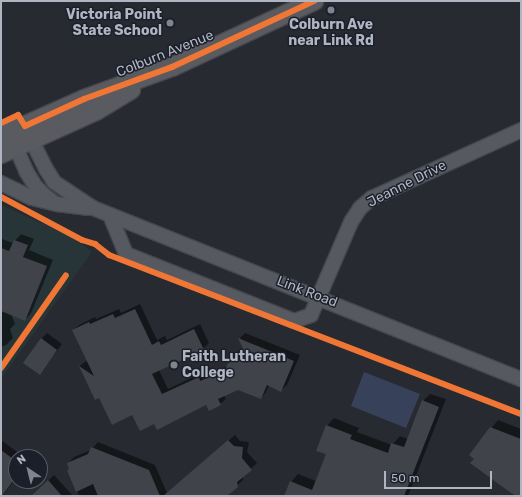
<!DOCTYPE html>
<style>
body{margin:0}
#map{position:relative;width:522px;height:497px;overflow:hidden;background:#272a31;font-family:Rubik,sans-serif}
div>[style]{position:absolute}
.green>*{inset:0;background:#273438}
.water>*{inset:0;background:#374159}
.shadow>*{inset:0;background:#0007}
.building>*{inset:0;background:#41434a}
.roads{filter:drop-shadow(1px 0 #44464c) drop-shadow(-1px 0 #44464c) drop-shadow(0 1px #44464c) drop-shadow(0 -1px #44464c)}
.minor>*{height:14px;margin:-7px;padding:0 7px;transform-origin:7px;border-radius:7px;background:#565960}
.major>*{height:18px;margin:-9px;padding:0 9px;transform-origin:9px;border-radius:9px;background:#595b61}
.cycleway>*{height:6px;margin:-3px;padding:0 3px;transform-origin:3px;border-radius:3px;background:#f07635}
.dots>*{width:11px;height:11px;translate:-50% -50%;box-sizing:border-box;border:2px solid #1b1f2a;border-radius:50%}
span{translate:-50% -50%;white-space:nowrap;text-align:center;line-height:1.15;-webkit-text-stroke:3px #1b1f2a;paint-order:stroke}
.poi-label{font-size:14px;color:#b0b5c2;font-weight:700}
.right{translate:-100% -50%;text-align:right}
.left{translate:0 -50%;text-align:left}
.street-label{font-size:14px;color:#b0b5c2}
.frame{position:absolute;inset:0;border:2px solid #b0b5c2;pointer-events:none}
.north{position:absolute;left:8px;top:449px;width:40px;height:40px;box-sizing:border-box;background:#1b1f2a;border:1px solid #575b67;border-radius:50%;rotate:325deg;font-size:11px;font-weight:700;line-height:16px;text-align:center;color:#b0b5c2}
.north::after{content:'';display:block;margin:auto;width:14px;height:18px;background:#80848f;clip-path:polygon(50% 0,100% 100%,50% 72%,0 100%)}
.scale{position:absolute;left:384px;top:471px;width:108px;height:18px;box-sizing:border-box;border:2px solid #b0b5c2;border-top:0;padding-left:5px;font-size:12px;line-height:14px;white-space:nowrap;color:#b0b5c2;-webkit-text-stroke:3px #1b1f2a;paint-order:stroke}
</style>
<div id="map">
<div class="green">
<i style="clip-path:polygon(1px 205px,71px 236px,92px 252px,1px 379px)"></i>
</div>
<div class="water">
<i style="clip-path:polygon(364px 372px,420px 394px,406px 428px,351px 406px)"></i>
</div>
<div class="shadow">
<i style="clip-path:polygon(21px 234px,34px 239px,29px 250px,53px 260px,31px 313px,25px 320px,11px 314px,15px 324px,10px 329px,13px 338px,6px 345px,1px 347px,1px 240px,2px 239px,13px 243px)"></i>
<i style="clip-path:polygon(140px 304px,157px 340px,165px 336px,167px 340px,200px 324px,209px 343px,203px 349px,159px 370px,168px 389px,204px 372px,206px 376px,228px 366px,235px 358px,246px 352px,240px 338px,245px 333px,300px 355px,287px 385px,281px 390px,269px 385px,266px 392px,261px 398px,238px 389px,224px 395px,226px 399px,220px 404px,207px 404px,155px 423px,100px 397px,96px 398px,80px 366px,86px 361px,89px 363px,73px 330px,79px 325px,95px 317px,96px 319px,119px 309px,121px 313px)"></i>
<i style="clip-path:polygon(47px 333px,62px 344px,40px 373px,41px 339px)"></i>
<i style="clip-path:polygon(430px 394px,446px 399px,408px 496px,285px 496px,291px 482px,298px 474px,316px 481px,327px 454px,327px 426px,334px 418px,359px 428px,357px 432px,392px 445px,400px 436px,408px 439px,423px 401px)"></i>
<i style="clip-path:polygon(498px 420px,521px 429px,521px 496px,512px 495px,513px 493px,470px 455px)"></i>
<i style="clip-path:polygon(235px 435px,240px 441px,249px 442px,247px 452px,257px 463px,243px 476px,243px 480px,226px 496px,79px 496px,68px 470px,70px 468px,68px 463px,74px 457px,91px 450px,98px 442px,155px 465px,167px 493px)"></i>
<i style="clip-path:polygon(1px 440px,24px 457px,16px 457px,16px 478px,3px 496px,1px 496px)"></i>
<i style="clip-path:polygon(54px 475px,73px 496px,31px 496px)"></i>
</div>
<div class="building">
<i style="clip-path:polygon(14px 240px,28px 245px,23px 257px,47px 266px,25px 321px,1px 311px,1px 248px,9px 251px)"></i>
<i style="clip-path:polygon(135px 309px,152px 345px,159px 341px,161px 345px,194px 329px,204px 350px,152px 374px,162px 394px,199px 377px,200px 381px,225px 370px,228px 363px,246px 355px,238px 338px,294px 361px,281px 392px,267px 385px,261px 399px,238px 390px,218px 399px,221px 405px,209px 411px,206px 405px,157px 430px,154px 424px,140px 431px,132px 415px,112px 425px,99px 398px,95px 400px,79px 366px,94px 376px,72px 330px,89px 322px,90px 324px,113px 314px,115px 318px)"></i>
<i style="clip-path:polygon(41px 338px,57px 350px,40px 375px,23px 363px)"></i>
<i style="clip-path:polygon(422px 400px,439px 407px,404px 496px,284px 496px,290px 481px,312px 490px,326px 454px,316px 451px,326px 425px,352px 435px,350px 439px,388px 453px,391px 443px,404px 447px)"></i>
<i style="clip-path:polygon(490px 427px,521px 439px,521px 496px,515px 496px,470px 463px,474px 459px,469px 455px)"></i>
<i style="clip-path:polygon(228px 440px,234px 446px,243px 447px,242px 458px,252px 470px,237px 482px,238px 487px,227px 496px,163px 496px)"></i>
<i style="clip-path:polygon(91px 447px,149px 470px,160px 496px,98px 496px,93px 484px,76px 492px,67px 470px,69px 469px,67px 463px,88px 454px)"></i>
<i style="clip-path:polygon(1px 450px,16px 461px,16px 477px,2px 496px)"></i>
<i style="clip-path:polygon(48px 480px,62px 496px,31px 496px)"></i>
</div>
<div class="roads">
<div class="minor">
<i style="left:27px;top:131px;width:42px;rotate:63.4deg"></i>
<i style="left:46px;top:169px;width:15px;rotate:58deg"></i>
<i style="left:54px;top:182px;width:47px;rotate:33.7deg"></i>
<i style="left:93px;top:208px;width:461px;rotate:21.8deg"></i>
<i style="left:12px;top:139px;width:35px;rotate:66deg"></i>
<i style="left:26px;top:171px;width:19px;rotate:58deg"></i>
<i style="left:36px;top:187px;width:11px;rotate:45deg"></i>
<i style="left:44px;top:195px;width:15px;rotate:37deg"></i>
<i style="left:56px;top:204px;width:33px;rotate:7deg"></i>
<i style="left:1px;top:183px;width:34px;rotate:26deg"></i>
<i style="left:32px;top:198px;width:21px;rotate:14deg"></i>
<i style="left:110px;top:215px;width:42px;rotate:67.7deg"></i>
<i style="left:126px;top:254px;width:181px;rotate:21.7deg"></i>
<i style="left:294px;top:321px;width:18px;rotate:-19deg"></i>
<i style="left:311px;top:315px;width:101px;rotate:-66.7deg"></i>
<i style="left:351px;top:222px;width:17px;rotate:-57deg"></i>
<i style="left:360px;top:208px;width:16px;rotate:-40deg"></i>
<i style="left:372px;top:198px;width:164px;rotate:-24.5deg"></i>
</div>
<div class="major">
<i style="left:1px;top:136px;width:91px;rotate:-24deg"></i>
<i style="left:84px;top:99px;width:94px;rotate:-20deg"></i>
<i style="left:172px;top:67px;width:157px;rotate:-24.9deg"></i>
<i style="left:1px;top:154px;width:104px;rotate:-24.4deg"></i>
<i style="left:96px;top:111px;width:41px;rotate:-31deg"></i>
</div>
</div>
<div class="cycleway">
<i style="left:1px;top:123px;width:19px;rotate:-25deg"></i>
<i style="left:18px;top:115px;width:13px;rotate:58deg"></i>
<i style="left:25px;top:126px;width:65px;rotate:-24.6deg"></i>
<i style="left:84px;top:99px;width:94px;rotate:-20deg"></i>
<i style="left:172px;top:67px;width:157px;rotate:-24.9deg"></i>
<i style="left:1px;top:197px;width:92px;rotate:28deg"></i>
<i style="left:82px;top:240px;width:14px;rotate:17deg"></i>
<i style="left:95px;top:244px;width:18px;rotate:38deg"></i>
<i style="left:109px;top:255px;width:442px;rotate:21.1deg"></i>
<i style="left:1px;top:368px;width:113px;rotate:-55deg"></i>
</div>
<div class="dots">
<i style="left:331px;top:10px;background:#80848f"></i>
<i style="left:170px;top:23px;background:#80848f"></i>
<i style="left:174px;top:365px;background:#80848f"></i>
</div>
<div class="poi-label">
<span class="right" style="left:162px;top:23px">Victoria Point<br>State School</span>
<span style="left:331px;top:33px">Colburn Ave<br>near Link Rd</span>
<span class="left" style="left:182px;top:365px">Faith Lutheran<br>College</span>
</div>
<div class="street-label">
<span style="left:165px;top:54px;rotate:-22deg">Colburn Avenue</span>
<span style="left:407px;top:184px;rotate:-27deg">Jeanne Drive</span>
<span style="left:307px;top:292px;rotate:21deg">Link Road</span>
</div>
<div class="frame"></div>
<div class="north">N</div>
<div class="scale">50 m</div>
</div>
